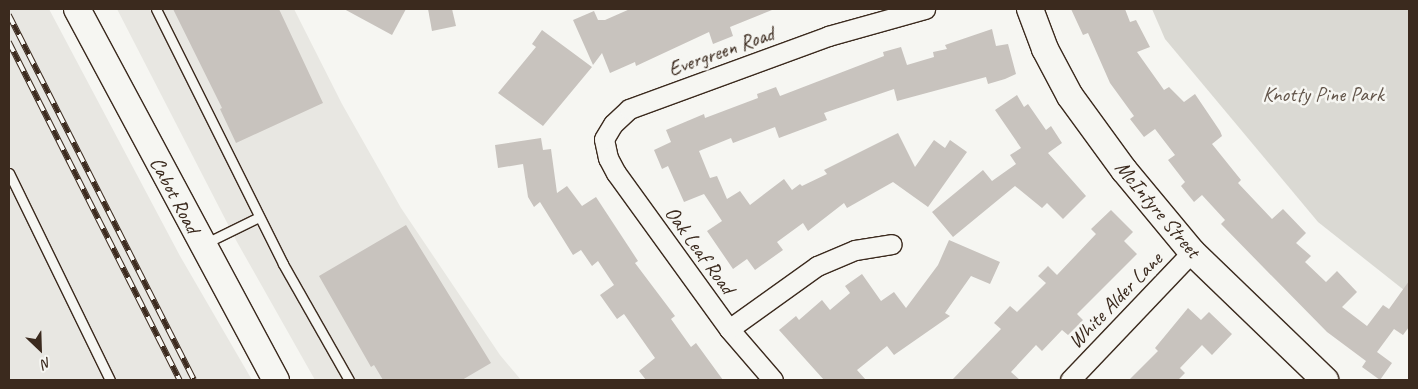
<!DOCTYPE html>
<style>
body{margin:0}
#map{position:relative;width:1418px;height:389px;overflow:hidden;background:#f6f6f2;font-family:Caveat,sans-serif}
div>[style]{position:absolute}
.built>*{inset:0;background:#e8e7e2}
.green>*{inset:0;background:#dad9d3}
.building>*{inset:0;background:#c8c3be}
.roads{filter:drop-shadow(1px 0 #3b2a1e) drop-shadow(-1px 0 #3b2a1e) drop-shadow(0 1px #3b2a1e) drop-shadow(0 -1px #3b2a1e)}
.lane>*{height:9px;margin:-4.5px;padding:0 4.5px;transform-origin:4.5px;border-radius:4.5px;background:#f6f6f2}
.street>*{height:19px;margin:-9.5px;padding:0 9.5px;transform-origin:9.5px;border-radius:9.5px;background:#f6f6f2}
.secondary>*{height:26px;margin:-13px;padding:0 13px;transform-origin:13px;border-radius:13px;background:#f6f6f2}
.rail>*{height:5.5px;margin-top:-2.75px;transform-origin:0;background:repeating-linear-gradient(90deg,#f6f6f2 0 11px,#3b2a1e 0 22px);box-sizing:border-box;border-block:1px solid #3b2a1e}
span{translate:-50% -50%;white-space:nowrap;text-align:center;line-height:1.15;-webkit-text-stroke:5px #f6f6f2;paint-order:stroke}
.street-label{font-size:21px;color:#3b2a1e}
.park-label{font-size:21px;color:#63564b}
.frame{position:absolute;inset:0;border:10px solid #3b2a1e;pointer-events:none}
.north{position:absolute;left:15px;top:324px;width:50px;height:50px;-webkit-text-stroke:4px #f6f6f2;paint-order:stroke;rotate:156deg;font-size:14px;font-weight:700;line-height:20px;text-align:center;color:#3b2a1e}
.north::after{content:'';display:block;margin:auto;width:18px;height:22px;background:#3b2a1e;clip-path:polygon(50% 0,100% 100%,50% 72%,0 100%)}
</style>
<div id="map">
<div class="built">
<i style="clip-path:polygon(9px 9px,49px 9px,180px 256px,252px 380px,9px 380px)"></i>
<i style="clip-path:polygon(117px 9px,294px 9px,342px 104px,401px 208px,500px 355px,521px 380px,315px 380px,237px 242px)"></i>
</div>
<div class="green">
<i style="clip-path:polygon(1152px 9px,1409px 9px,1409px 294px,1318px 222px,1165px 39px)"></i>
</div>
<div class="building">
<i style="clip-path:polygon(173px 9px,279px 9px,323px 103px,236px 143px,220px 109px,222px 108px)"></i>
<i style="clip-path:polygon(344px 9px,406px 9px,392px 35px)"></i>
<i style="clip-path:polygon(428px 9px,452px 9px,456px 26px,432px 31px)"></i>
<i style="clip-path:polygon(630px 9px,772px 9px,772px 10px,730px 27px,733px 36px,713px 44px,709px 32px,636px 66px,635px 62px,610px 73px,602px 53px,593px 65px,573px 20px,594px 11px,598px 20px,605px 20px)"></i>
<i style="clip-path:polygon(1071px 9px,1125px 9px,1130px 22px,1136px 20px,1150px 47px,1137px 52px,1164px 90px,1169px 87px,1184px 102px,1195px 94px,1220px 131px,1222px 136px,1212px 144px,1241px 180px,1238px 183px,1272px 219px,1283px 209px,1306px 233px,1296px 243px,1311px 256px,1305px 262px,1326px 282px,1337px 271px,1357px 292px,1342px 307px,1367px 326px,1383px 305px,1389px 309px,1409px 281px,1409px 327px,1403px 335px,1394px 329px,1377px 352px,1392px 363px,1380px 380px,1362px 367px,1366px 361px,1327px 332px,1264px 268px,1221px 224px,1225px 220px,1202px 195px,1194px 202px,1181px 186px,1185px 182px,1168px 160px,1175px 155px,1155px 129px,1144px 137px,1130px 119px,1134px 116px,1110px 83px,1088px 33px,1083px 35px)"></i>
<i style="clip-path:polygon(992px 29px,996px 46px,1008px 44px,1016px 74px,1005px 79px,988px 84px,986px 77px,897px 101px,894px 89px,824px 113px,827px 120px,779px 138px,775px 127px,733px 143px,731px 138px,699px 151px,710px 178px,717px 176px,727px 199px,740px 191px,750px 205px,784px 179px,792px 190px,800px 184px,802px 186px,827px 174px,824px 170px,898px 133px,915px 167px,934px 140px,945px 148px,950px 140px,967px 152px,928px 207px,893px 182px,847px 208px,844px 203px,808px 231px,803px 223px,777px 242px,783px 250px,755px 270px,747px 259px,733px 269px,707px 231px,722px 221px,704px 194px,684px 202px,668px 166px,662px 169px,654px 150px,671px 142px,666px 130px,704px 114px,705px 118px,758px 98px,757px 94px,776px 87px,780px 96px,884px 56px,883px 52px,901px 47px,907px 65px,934px 57px,933px 52px,947px 49px,945px 45px)"></i>
<i style="clip-path:polygon(542px 30px,592px 67px,543px 126px,498px 93px,536px 47px,532px 44px)"></i>
<i style="clip-path:polygon(1017px 95px,1024px 107px,1028px 104px,1046px 130px,1051px 126px,1062px 143px,1048px 153px,1086px 196px,1063px 219px,1047px 203px,1042px 208px,1015px 186px,953px 237px,932px 212px,983px 170px,992px 181px,1016px 164px,1010px 155px,1021px 148px,995px 110px)"></i>
<i style="clip-path:polygon(541px 138px,543px 150px,551px 149px,557px 193px,567px 186px,582px 206px,596px 197px,638px 261px,635px 263px,675px 316px,671px 319px,691px 347px,696px 343px,723px 380px,646px 380px,639px 371px,655px 358px,624px 314px,617px 319px,600px 295px,614px 285px,598px 261px,592px 266px,581px 250px,573px 255px,540px 202px,534px 207px,528px 197px,523px 164px,498px 168px,495px 145px)"></i>
<i style="clip-path:polygon(1111px 210px,1133px 232px,1124px 241px,1137px 254px,1077px 314px,1083px 320px,1068px 335px,1062px 330px,1042px 351px,1036px 345px,1011px 372px,1020px 380px,952px 380px,1001px 329px,994px 323px,1010px 306px,1017px 312px,1046px 283px,1038px 276px,1048px 266px,1057px 275px,1096px 234px,1091px 229px)"></i>
<i style="clip-path:polygon(406px 225px,491px 363px,462px 380px,383px 380px,374px 365px,371px 367px,319px 276px)"></i>
<i style="clip-path:polygon(949px 240px,1000px 262px,990px 284px,971px 276px,945px 313px,950px 316px,894px 355px,887px 346px,857px 370px,866px 380px,824px 380px,779px 330px,796px 316px,799px 320px,822px 300px,830px 310px,850px 293px,845px 286px,862px 274px,881px 301px,894px 292px,906px 308px,938px 265px)"></i>
<i style="clip-path:polygon(1188px 308px,1201px 320px,1209px 312px,1232px 334px,1212px 355px,1202px 345px,1180px 368px,1185px 373px,1178px 380px,1129px 380px,1158px 351px,1155px 348px)"></i>
</div>
<div class="roads">
<div class="lane">
<i style="left:156px;top:9px;width:285px;rotate:63.5deg"></i>
<i style="left:283px;top:264px;width:133px;rotate:60.4deg"></i>
<i style="left:9px;top:173px;width:230px;rotate:64deg"></i>
<i style="left:206px;top:243px;width:59px;rotate:-26.1deg"></i>
</div>
<div class="street">
<i style="left:729px;top:329px;width:108px;rotate:-35.6deg"></i>
<i style="left:817px;top:266px;width:41px;rotate:-22.8deg"></i>
<i style="left:855px;top:250px;width:37px;rotate:-9deg"></i>
<i style="left:773px;top:380px;width:67px;rotate:-130.8deg"></i>
<i style="left:729px;top:329px;width:193px;rotate:-125.9deg"></i>
<i style="left:616px;top:173px;width:17px;rotate:-118deg"></i>
<i style="left:608px;top:158px;width:19px;rotate:-102deg"></i>
<i style="left:604px;top:139px;width:17px;rotate:-59deg"></i>
<i style="left:613px;top:124px;width:22px;rotate:-43deg"></i>
<i style="left:629px;top:109px;width:212px;rotate:-20.1deg"></i>
<i style="left:828px;top:36px;width:101px;rotate:-15.6deg"></i>
<i style="left:1070px;top:380px;width:177px;rotate:-46.4deg"></i>
</div>
<div class="secondary">
<i style="left:77px;top:9px;width:421px;rotate:61.8deg"></i>
<i style="left:1030px;top:9px;width:43px;rotate:69.4deg"></i>
<i style="left:1045px;top:49px;width:53px;rotate:62deg"></i>
<i style="left:1070px;top:96px;width:92px;rotate:53.9deg"></i>
<i style="left:1124px;top:170px;width:107px;rotate:50.3deg"></i>
<i style="left:1192px;top:252px;width:185px;rotate:43.9deg"></i>
</div>
</div>
<div class="rail">
<i style="left:9px;top:15px;width:409px;rotate:63.1deg"></i>
<i style="left:9px;top:42px;width:379px;rotate:63.2deg"></i>
</div>
<div class="street-label">
<span style="left:721px;top:51px;rotate:-20deg">Evergreen Road</span>
<span style="left:175px;top:195px;rotate:62deg">Cabot Road</span>
<span style="left:1158px;top:209px;rotate:50deg">McIntyre Street</span>
<span style="left:700px;top:250px;rotate:54deg">Oak Leaf Road</span>
<span style="left:1115px;top:300px;rotate:-46deg">White Alder Lane</span>
</div>
<div class="park-label">
<span style="left:1323px;top:94px">Knotty Pine Park</span>
</div>
<div class="frame"></div>
<div class="north">N</div>
</div>
